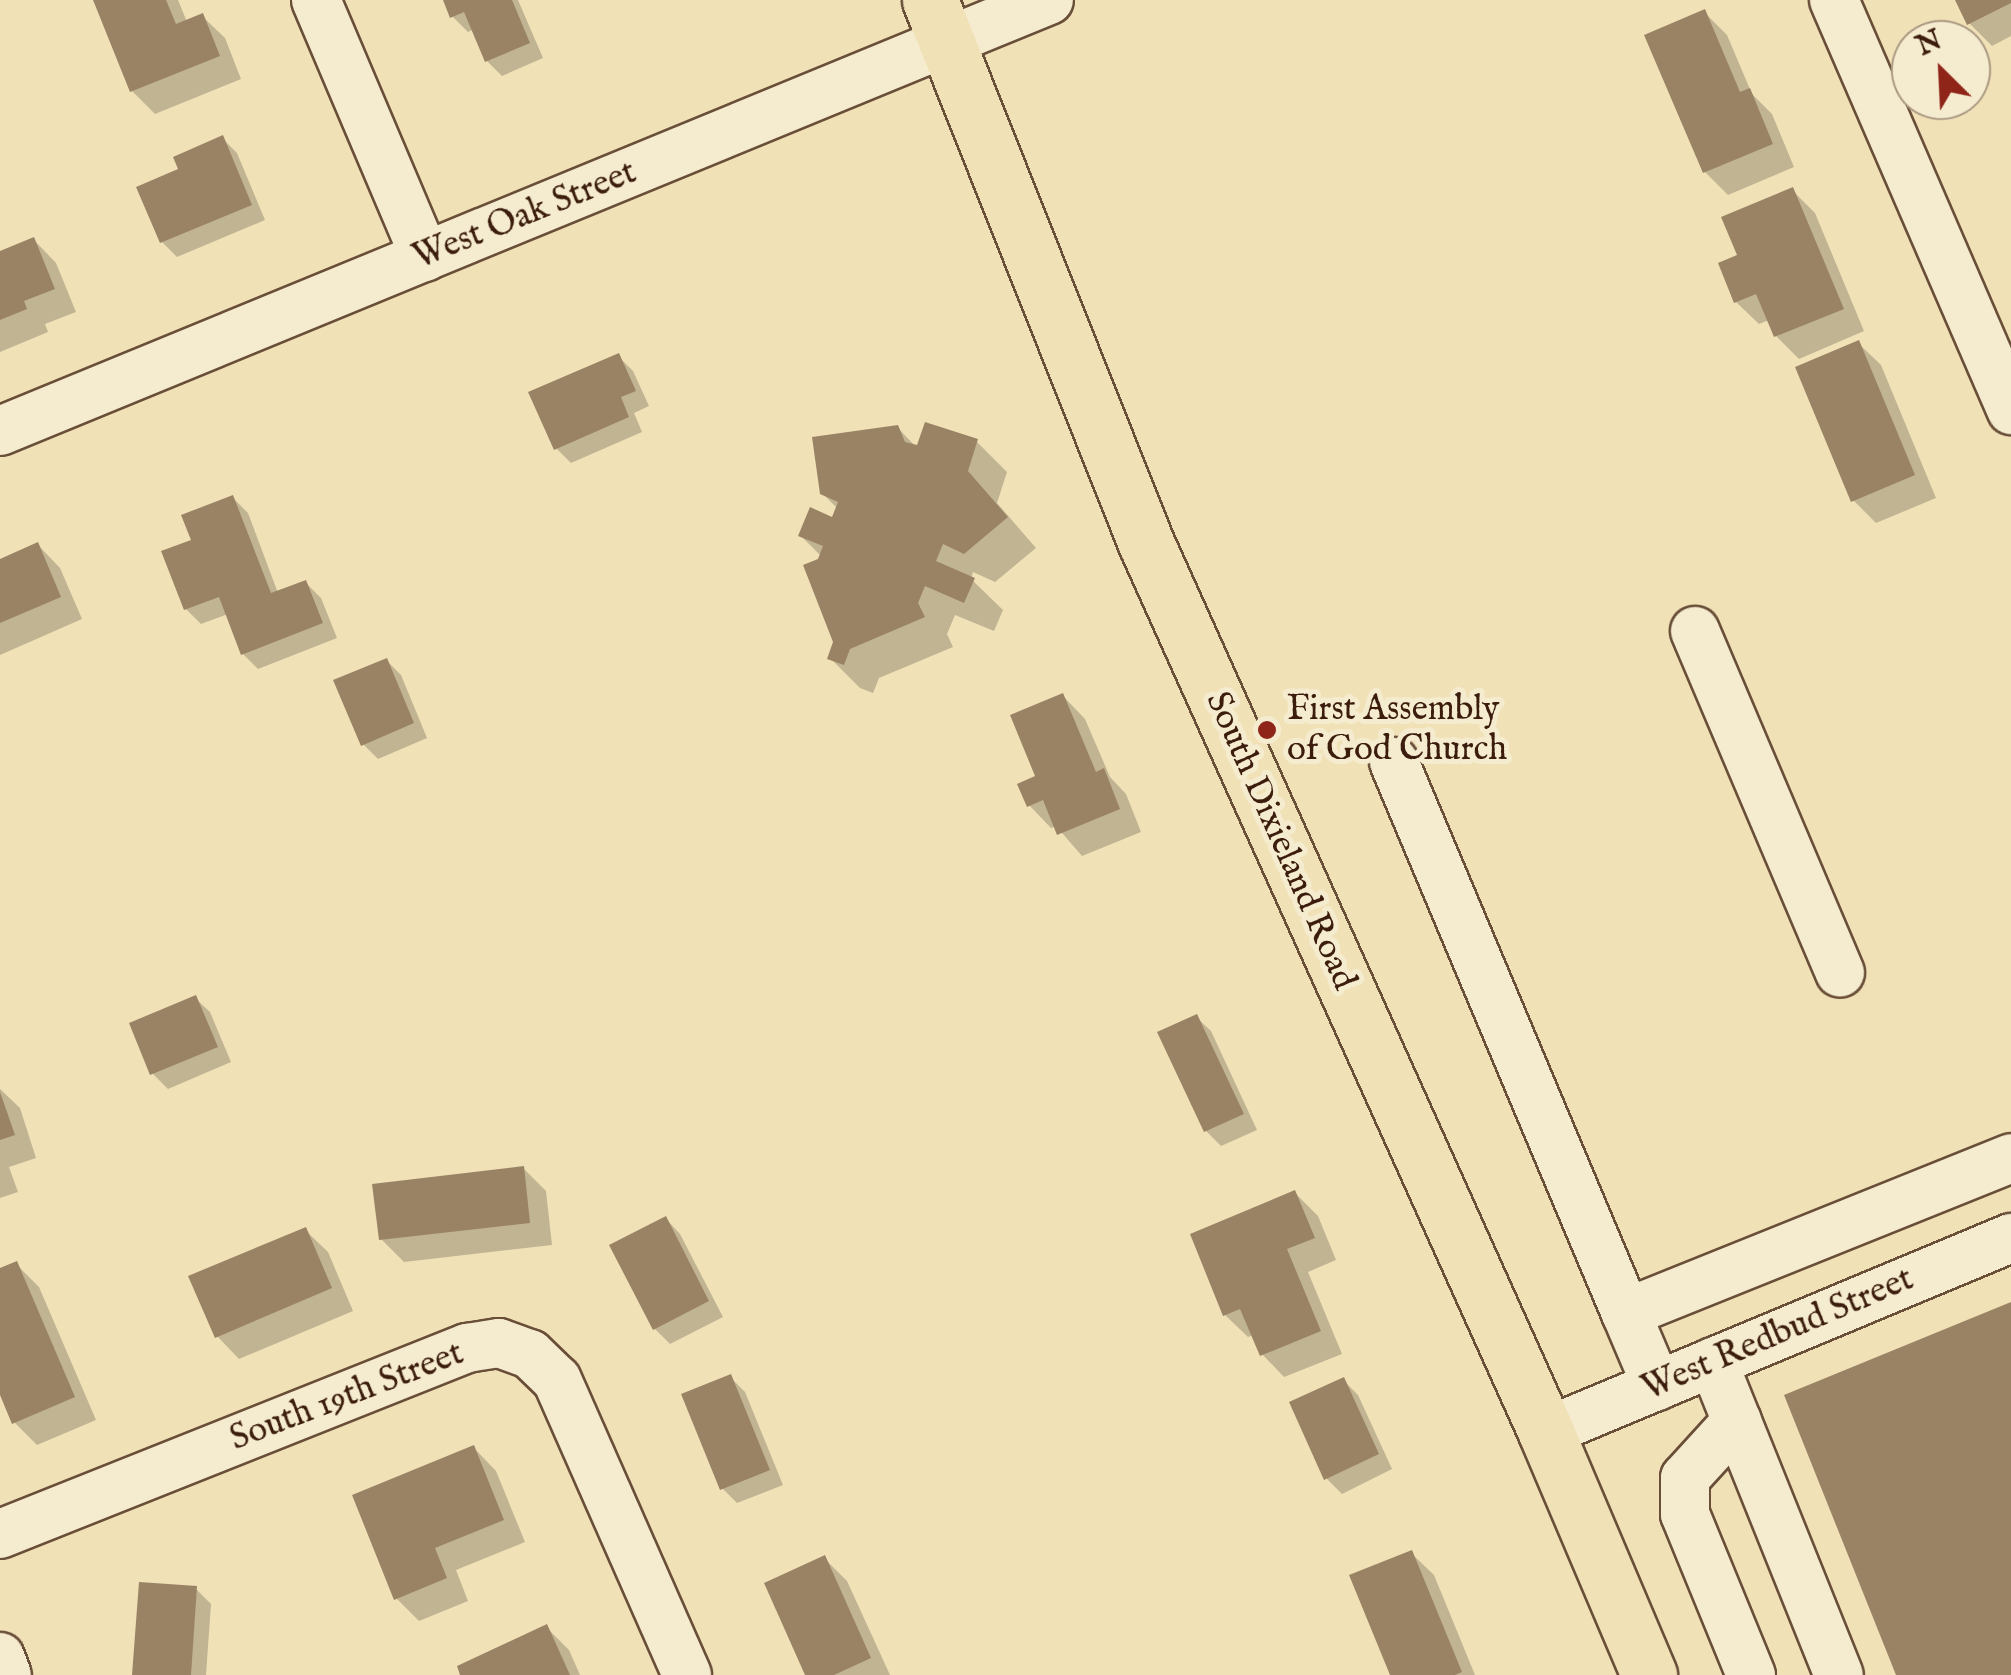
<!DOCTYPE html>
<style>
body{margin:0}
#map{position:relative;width:2011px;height:1675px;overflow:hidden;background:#f0e1b7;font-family:"IM FELL English",serif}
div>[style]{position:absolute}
.shadow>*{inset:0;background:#0003}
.building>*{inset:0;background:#9a8365}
.roads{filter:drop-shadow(2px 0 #694e38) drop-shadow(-2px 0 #694e38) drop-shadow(0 2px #694e38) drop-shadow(0 -2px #694e38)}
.minor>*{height:48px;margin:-24px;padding:0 24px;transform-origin:24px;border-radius:24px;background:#f5ecd0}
.major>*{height:55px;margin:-27.5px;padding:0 27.5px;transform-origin:27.5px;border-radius:27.5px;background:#f0e1b7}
.dots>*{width:28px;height:28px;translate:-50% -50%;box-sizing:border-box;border:5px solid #f5ecd0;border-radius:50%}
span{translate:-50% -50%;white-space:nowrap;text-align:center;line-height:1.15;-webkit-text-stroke:10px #f5ecd0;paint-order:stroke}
.street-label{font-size:35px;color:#3c1d0d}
.poi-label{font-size:35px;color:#3c1d0d}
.left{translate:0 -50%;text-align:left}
.north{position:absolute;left:1891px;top:20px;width:100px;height:100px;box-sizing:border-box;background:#f5ecd0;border:2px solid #ab9982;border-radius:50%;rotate:336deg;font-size:28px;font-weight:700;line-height:40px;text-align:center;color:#3c1d0d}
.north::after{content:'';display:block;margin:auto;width:35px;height:45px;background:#8f2418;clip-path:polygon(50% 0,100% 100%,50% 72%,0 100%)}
</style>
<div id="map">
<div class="shadow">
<i style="clip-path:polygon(95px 0,178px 0,187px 22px,202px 16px,225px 38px,241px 79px,155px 114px,132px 91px)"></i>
<i style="clip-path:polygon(445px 0,518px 0,543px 58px,502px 76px,487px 61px,474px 29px,468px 32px,453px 17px)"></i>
<i style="clip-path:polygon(1958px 0,2011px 0,2011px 36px,1992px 46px,1969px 23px)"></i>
<i style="clip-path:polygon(1704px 12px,1727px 35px,1752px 94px,1772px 114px,1794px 167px,1728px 195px,1705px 172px)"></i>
<i style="clip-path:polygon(222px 138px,237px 153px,265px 220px,177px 257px,162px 242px,181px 170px)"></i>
<i style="clip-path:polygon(1792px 190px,1815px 213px,1864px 331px,1799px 359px,1776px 336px,1769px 320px,1759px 324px,1736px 302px,1740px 256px)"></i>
<i style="clip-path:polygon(34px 240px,56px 263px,76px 312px,45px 324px,48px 332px,0 352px,0 254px)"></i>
<i style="clip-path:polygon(1858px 343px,1881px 365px,1936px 498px,1876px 523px,1853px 500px)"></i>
<i style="clip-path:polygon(618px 356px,633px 371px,649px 406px,634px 413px,642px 432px,571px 463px,556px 448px)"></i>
<i style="clip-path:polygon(897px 427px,918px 449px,977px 442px,1007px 472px,997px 503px,1036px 548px,995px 582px,973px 572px,971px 579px,1003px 610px,994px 631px,955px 615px,947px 634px,953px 647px,879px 678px,873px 693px,860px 688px,830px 658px,836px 642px,822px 557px,801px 536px,833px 520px,838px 509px,822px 493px)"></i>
<i style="clip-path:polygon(233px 498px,248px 513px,278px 593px,306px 583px,321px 598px,337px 638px,258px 669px,243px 654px,228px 614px,201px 624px,186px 609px,194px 541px)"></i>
<i style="clip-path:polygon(38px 545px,60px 568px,82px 619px,0 655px,0 561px)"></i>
<i style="clip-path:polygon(386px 660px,401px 675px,427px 738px,378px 759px,363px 744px)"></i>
<i style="clip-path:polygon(1063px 696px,1085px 719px,1110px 777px,1126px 794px,1141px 832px,1082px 856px,1056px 826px,1051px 828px,1029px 805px)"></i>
<i style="clip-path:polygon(195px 998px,210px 1012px,231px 1062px,168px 1089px,153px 1074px)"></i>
<i style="clip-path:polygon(1196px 1017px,1211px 1031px,1257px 1130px,1221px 1146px,1206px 1131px)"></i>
<i style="clip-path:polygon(0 1089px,20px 1108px,36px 1158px,9px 1167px,18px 1192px,0 1198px)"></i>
<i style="clip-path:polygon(523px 1168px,546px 1191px,552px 1245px,404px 1262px,381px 1239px)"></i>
<i style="clip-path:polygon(1295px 1193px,1318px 1216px,1336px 1260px,1308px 1272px,1342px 1354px,1284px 1377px,1262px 1354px,1254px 1335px,1248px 1337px,1225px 1315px)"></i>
<i style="clip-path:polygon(666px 1219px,680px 1234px,723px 1317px,670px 1344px,655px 1329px)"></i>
<i style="clip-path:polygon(305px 1230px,328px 1252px,353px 1311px,239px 1359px,217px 1336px)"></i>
<i style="clip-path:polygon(16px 1264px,39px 1287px,96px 1420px,37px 1445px,14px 1422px,0 1389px,0 1271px)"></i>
<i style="clip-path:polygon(730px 1377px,745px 1392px,783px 1485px,737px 1503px,722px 1488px)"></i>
<i style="clip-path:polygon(1343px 1380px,1358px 1395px,1392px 1469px,1342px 1494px,1327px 1479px)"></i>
<i style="clip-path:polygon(474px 1448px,496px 1471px,525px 1542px,456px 1570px,468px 1601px,419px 1621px,396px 1598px)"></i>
<i style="clip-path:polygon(1411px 1553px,1434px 1575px,1475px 1675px,1393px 1675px)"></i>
<i style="clip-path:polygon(824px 1558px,847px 1581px,890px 1675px,808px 1675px)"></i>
<i style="clip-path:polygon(196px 1589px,211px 1604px,206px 1675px,135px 1675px)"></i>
<i style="clip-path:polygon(546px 1627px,569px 1650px,580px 1675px,463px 1675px)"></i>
</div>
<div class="building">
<i style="clip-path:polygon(93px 0,166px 0,176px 24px,203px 13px,220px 56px,130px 92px)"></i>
<i style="clip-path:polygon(443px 0,512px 0,530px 43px,485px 62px,464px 12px,450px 18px)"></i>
<i style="clip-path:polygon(1955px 0,2011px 0,2011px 3px,1967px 25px)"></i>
<i style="clip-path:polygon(1705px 9px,1740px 92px,1750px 88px,1773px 144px,1703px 173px,1644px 35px)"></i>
<i style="clip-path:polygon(223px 135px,252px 205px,160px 243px,136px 187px,178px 169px,173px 157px)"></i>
<i style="clip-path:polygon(1793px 187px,1844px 309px,1774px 337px,1756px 294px,1734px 303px,1718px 263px,1737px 255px,1721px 217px)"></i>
<i style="clip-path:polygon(34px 237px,55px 289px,24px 301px,27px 309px,0 320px,0 251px)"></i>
<i style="clip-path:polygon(1859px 340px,1915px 475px,1851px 502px,1795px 367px)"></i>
<i style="clip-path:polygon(619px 353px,636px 391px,621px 397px,629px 417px,554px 450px,528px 392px)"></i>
<i style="clip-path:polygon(925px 422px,978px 439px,968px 471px,1008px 517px,964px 554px,943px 544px,936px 561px,975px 578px,964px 603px,925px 586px,918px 603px,925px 617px,850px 649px,844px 665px,827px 659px,833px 642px,803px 565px,818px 559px,823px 546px,798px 536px,810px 507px,832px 517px,838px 502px,820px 494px,812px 437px,898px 425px,905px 442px,917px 445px)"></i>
<i style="clip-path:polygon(233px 495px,271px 593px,306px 580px,323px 623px,241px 655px,219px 597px,184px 610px,161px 551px,191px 540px,181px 515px)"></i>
<i style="clip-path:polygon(38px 542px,61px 597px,0 623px,0 559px)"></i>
<i style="clip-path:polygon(387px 658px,414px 723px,361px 746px,333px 680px)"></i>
<i style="clip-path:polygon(1063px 693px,1096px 772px,1104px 768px,1120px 809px,1057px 835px,1043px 800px,1027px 807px,1017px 784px,1035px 776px,1010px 715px)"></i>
<i style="clip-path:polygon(196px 995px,218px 1047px,150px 1075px,129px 1023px)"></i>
<i style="clip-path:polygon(1197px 1014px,1244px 1114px,1204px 1132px,1157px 1032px)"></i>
<i style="clip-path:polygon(0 1092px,15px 1135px,0 1140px)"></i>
<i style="clip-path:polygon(524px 1166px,530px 1223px,379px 1240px,372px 1184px)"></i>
<i style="clip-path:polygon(1295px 1190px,1315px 1238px,1287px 1249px,1321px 1331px,1260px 1356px,1240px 1309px,1223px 1316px,1190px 1234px)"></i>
<i style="clip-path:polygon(666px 1216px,709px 1301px,653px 1330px,609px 1245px)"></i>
<i style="clip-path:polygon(306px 1227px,332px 1288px,215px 1338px,188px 1276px)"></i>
<i style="clip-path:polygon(17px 1261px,75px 1397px,12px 1424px,0 1395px,0 1268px)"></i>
<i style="clip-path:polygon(2011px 1302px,2011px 1675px,1896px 1675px,1784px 1395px)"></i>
<i style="clip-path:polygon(731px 1374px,770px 1470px,720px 1490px,681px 1394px)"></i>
<i style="clip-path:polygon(1344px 1377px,1379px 1454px,1324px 1480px,1289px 1402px)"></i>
<i style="clip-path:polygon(474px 1445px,504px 1520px,435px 1548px,447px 1578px,394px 1600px,352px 1495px)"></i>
<i style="clip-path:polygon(1412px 1550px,1462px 1672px,1455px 1675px,1390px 1675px,1349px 1575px)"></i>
<i style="clip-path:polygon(825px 1555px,871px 1658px,834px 1675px,805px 1675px,764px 1583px)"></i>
<i style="clip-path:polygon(139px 1582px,197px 1586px,191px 1675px,132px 1675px)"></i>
<i style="clip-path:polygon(547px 1624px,570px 1675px,460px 1675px,457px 1666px)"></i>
</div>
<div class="roads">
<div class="minor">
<i style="left:316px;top:0;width:279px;rotate:67deg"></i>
<i style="left:1834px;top:0;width:447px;rotate:66.6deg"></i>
<i style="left:0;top:431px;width:1134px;rotate:-22.34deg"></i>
<i style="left:1695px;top:631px;width:371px;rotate:67deg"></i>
<i style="left:1394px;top:762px;width:598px;rotate:67.17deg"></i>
<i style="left:1713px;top:1362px;width:337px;rotate:68.1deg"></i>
<i style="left:1657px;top:1386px;width:79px;rotate:-113deg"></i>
<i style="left:1626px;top:1313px;width:415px;rotate:-21.9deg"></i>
<i style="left:1737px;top:1421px;width:77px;rotate:132.4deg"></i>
<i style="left:1685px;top:1478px;width:36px;rotate:90deg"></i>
<i style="left:1685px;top:1514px;width:174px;rotate:67.7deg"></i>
<i style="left:1546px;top:1432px;width:504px;rotate:-22.65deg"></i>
<i style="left:0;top:1534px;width:503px;rotate:-21.72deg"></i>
<i style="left:467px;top:1348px;width:32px;rotate:-9deg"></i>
<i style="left:499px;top:1343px;width:33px;rotate:20deg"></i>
<i style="left:530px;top:1354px;width:37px;rotate:44deg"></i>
<i style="left:557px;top:1380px;width:322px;rotate:66.2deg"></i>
<i style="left:0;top:1657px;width:19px;rotate:69deg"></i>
</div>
<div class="major">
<i style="left:930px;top:0;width:584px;rotate:68.31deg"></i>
<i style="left:1146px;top:543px;width:975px;rotate:65.77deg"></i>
<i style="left:1546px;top:1432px;width:264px;rotate:67deg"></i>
</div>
</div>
<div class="dots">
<i style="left:1267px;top:730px;background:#8f2418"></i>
</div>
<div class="street-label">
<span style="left:525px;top:216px;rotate:-22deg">West Oak Street</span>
<span style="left:1280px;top:841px;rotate:66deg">South Dixieland Road</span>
<span style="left:1778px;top:1335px;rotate:-23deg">West Redbud Street</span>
<span style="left:347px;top:1397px;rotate:-21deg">South 19th Street</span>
</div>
<div class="poi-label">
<span class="left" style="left:1287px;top:730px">First Assembly<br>of God Church</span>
</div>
<div class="north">N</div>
</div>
